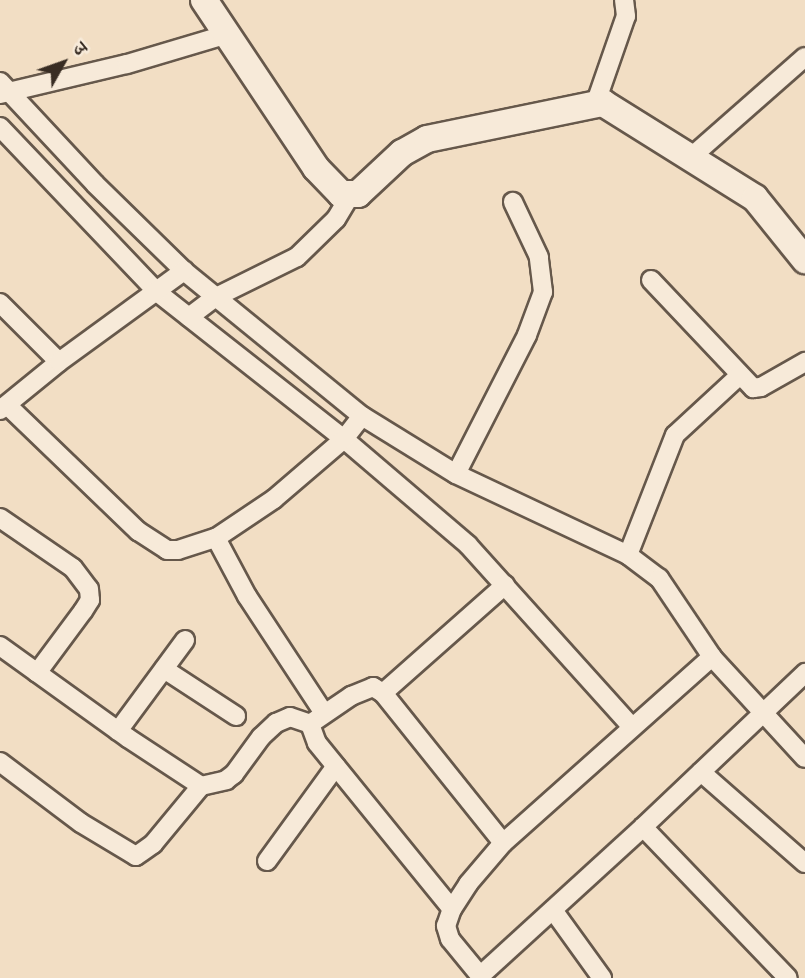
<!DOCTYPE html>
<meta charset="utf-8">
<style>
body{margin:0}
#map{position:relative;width:805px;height:978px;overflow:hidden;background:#f2dec4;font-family:"IM FELL DW Pica","Noto Serif Devanagari",serif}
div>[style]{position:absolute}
.roads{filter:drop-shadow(2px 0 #66584b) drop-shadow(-2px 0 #66584b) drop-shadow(0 2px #66584b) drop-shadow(0 -2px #66584b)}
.street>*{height:18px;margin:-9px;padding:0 9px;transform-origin:9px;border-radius:9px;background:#f7ead9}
.secondary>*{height:26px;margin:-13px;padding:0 13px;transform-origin:13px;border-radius:13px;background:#f7ead9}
span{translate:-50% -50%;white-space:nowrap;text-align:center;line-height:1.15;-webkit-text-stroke:7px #f7ead9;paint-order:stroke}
.north{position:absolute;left:28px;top:28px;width:70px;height:70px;-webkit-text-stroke:5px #f7ead9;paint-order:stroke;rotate:50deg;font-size:19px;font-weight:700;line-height:28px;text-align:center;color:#382c23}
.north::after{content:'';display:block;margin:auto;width:24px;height:32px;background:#382c23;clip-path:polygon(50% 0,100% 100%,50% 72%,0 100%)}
</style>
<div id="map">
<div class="roads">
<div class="street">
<i style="left:0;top:82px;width:139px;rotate:47deg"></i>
<i style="left:95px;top:184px;width:124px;rotate:44.3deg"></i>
<i style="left:184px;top:271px;width:230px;rotate:39.2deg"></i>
<i style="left:362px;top:416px;width:110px;rotate:31.7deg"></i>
<i style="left:456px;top:474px;width:190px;rotate:25.2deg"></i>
<i style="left:628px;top:555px;width:39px;rotate:37deg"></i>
<i style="left:659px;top:578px;width:95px;rotate:56.1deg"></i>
<i style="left:712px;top:657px;width:137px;rotate:47.4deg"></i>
<i style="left:0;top:94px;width:130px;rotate:-13.3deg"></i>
<i style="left:127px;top:64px;width:102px;rotate:-16.5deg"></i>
<i style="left:596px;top:102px;width:91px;rotate:-70.8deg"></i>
<i style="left:626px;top:16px;width:16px;rotate:-97deg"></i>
<i style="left:0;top:127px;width:228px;rotate:46.4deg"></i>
<i style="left:157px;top:292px;width:238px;rotate:38.2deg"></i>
<i style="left:344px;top:439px;width:163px;rotate:40.5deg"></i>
<i style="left:468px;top:545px;width:244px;rotate:48deg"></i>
<i style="left:690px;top:158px;width:153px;rotate:-41.3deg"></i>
<i style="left:651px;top:280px;width:149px;rotate:46.6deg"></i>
<i style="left:753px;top:388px;width:8px;rotate:-7deg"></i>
<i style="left:761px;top:387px;width:51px;rotate:-29.6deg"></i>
<i style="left:0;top:303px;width:83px;rotate:45deg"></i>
<i style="left:189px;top:317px;width:34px;rotate:-37deg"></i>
<i style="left:216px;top:297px;width:90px;rotate:-26.3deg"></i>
<i style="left:297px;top:257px;width:54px;rotate:-44.3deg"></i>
<i style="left:336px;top:219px;width:27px;rotate:-59deg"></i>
<i style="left:7px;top:405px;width:182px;rotate:43.9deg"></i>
<i style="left:138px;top:531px;width:35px;rotate:33deg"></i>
<i style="left:167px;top:550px;width:11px"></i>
<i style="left:178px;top:550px;width:40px;rotate:-18deg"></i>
<i style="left:216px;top:538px;width:70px;rotate:-33.9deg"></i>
<i style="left:274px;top:499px;width:92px;rotate:-40.6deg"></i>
<i style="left:344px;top:439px;width:29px;rotate:-52deg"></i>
<i style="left:0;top:410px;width:76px;rotate:-39.1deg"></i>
<i style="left:59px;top:362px;width:155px;rotate:-36.1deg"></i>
<i style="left:456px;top:474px;width:156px;rotate:-62.9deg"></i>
<i style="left:527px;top:335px;width:46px;rotate:-69.6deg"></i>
<i style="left:543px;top:292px;width:35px;rotate:-97deg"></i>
<i style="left:539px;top:257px;width:61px;rotate:-115.3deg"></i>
<i style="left:0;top:518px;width:88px;rotate:34.4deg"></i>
<i style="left:73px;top:568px;width:26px;rotate:53deg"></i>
<i style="left:89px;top:589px;width:11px;rotate:85deg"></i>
<i style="left:90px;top:600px;width:13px;rotate:122deg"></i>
<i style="left:83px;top:611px;width:77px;rotate:126.6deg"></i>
<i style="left:216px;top:538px;width:66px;rotate:61.9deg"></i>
<i style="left:247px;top:596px;width:140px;rotate:56.7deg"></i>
<i style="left:628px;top:555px;width:129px;rotate:-68.6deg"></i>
<i style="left:675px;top:435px;width:87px;rotate:-42.7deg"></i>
<i style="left:0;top:646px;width:158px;rotate:35.7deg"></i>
<i style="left:128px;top:738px;width:87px;rotate:33.3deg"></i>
<i style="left:201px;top:786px;width:26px;rotate:-13deg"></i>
<i style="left:226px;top:780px;width:10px;rotate:-37deg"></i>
<i style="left:234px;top:774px;width:46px;rotate:-53.9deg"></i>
<i style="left:261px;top:737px;width:21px;rotate:-43deg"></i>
<i style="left:276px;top:723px;width:15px;rotate:-23deg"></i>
<i style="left:290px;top:717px;width:21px;rotate:19deg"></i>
<i style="left:164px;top:669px;width:86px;rotate:33.1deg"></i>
<i style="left:383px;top:693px;width:163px;rotate:-41.5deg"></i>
<i style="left:310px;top:724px;width:50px;rotate:-34.3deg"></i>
<i style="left:351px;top:696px;width:24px;rotate:-22deg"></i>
<i style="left:373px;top:687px;width:12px;rotate:31deg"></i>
<i style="left:383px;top:693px;width:192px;rotate:51.3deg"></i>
<i style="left:310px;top:724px;width:20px;rotate:70deg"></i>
<i style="left:317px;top:743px;width:214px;rotate:50.9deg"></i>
<i style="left:118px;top:731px;width:113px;rotate:-53.6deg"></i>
<i style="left:0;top:762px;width:101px;rotate:37deg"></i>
<i style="left:81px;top:823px;width:64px;rotate:31deg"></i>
<i style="left:136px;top:856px;width:21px;rotate:-35deg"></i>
<i style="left:153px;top:844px;width:75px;rotate:-50.4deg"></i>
<i style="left:701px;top:772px;width:138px;rotate:41.2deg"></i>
<i style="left:643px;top:827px;width:209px;rotate:46.2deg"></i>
<i style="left:267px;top:861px;width:117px;rotate:-54deg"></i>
<i style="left:553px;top:910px;width:84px;rotate:54.2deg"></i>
<i style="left:480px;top:976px;width:221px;rotate:-42.4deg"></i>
<i style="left:643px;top:827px;width:224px;rotate:-43.5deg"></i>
<i style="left:482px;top:978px;width:50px;rotate:-129.4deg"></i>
<i style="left:450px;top:939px;width:14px;rotate:-107deg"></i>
<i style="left:446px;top:926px;width:18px;rotate:-71deg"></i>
<i style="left:452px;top:909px;width:30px;rotate:-57deg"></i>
<i style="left:468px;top:884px;width:54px;rotate:-49.5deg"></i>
<i style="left:503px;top:843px;width:280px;rotate:-41.7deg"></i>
</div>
<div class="secondary">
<i style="left:204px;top:0;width:202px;rotate:56.3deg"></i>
<i style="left:316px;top:168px;width:36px;rotate:46deg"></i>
<i style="left:341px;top:194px;width:17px"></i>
<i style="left:358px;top:194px;width:60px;rotate:-43deg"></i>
<i style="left:402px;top:153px;width:29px;rotate:-29deg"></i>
<i style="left:427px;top:139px;width:180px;rotate:-11.6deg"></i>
<i style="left:603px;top:103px;width:179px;rotate:32deg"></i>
<i style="left:755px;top:198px;width:80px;rotate:51.1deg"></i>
</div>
</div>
<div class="north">उ</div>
</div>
